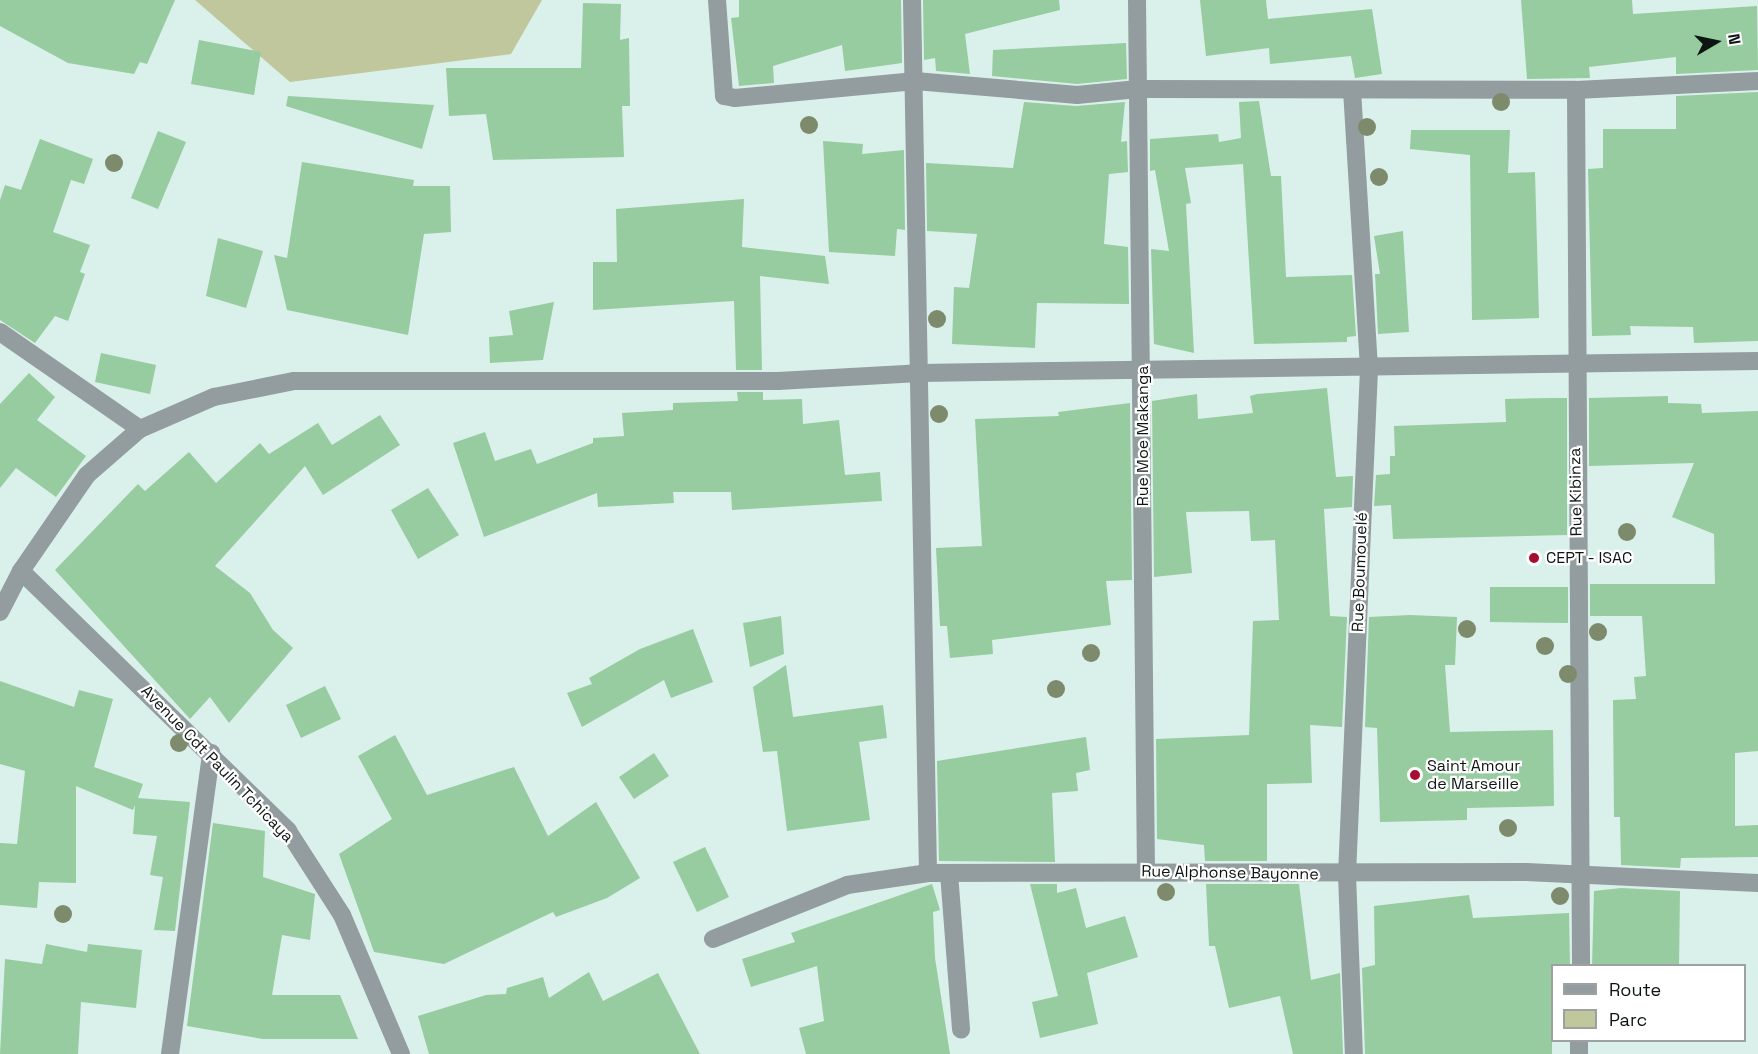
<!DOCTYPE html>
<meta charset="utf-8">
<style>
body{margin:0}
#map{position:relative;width:1758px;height:1054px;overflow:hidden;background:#daf0eb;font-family:"Space Grotesk",sans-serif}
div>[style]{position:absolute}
.green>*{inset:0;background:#c0c79d}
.building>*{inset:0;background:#96cc9f}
.street>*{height:18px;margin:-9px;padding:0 9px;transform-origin:9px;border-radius:9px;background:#939c9e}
.trees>*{width:18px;height:18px;margin:-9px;border-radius:50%;background:#7d8a6c}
.dots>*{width:16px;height:16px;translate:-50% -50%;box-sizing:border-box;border:3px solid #fff;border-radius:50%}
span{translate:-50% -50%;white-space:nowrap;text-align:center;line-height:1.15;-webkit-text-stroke:4.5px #fff;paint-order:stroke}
.street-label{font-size:16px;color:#0d1513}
.poi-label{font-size:16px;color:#0d1513}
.left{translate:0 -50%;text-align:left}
.legend{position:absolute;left:1551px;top:964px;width:195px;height:78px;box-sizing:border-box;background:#fff;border:2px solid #9ea1a1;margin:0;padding:8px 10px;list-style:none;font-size:18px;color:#0d1513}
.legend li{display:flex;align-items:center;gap:12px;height:30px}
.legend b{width:30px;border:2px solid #9ea1a1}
.north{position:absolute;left:1686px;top:12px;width:60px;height:60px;-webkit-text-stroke:4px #fff;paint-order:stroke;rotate:81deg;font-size:16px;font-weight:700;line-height:24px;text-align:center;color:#0d1513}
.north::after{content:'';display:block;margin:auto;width:21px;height:27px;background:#0d1513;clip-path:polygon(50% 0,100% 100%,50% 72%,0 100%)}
</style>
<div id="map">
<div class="green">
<i style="clip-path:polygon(195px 0,542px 0,511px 54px,290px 82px)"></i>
</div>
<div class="building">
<i style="clip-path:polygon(0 0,175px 0,147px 64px,140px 62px,134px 74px,68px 63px,0 26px)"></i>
<i style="clip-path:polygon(739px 0,901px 0,902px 63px,845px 71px,842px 45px,773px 66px,774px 83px,739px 86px,731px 18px,739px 17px)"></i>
<i style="clip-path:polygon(923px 0,1059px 0,1060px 10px,965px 34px,970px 74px,936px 71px,935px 58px,924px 60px)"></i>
<i style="clip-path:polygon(1200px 0,1266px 0,1268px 19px,1372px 9px,1382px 74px,1355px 78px,1351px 56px,1270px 64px,1269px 48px,1206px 56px)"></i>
<i style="clip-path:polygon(1521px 0,1632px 0,1633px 14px,1757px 6px,1758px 70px,1676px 74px,1676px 57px,1589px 67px,1590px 78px,1527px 79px)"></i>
<i style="clip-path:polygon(583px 3px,621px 4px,620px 40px,629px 38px,630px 106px,622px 106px,624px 157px,493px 160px,486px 114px,449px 116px,446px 68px,581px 68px)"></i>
<i style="clip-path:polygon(199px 40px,261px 52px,254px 95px,191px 84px)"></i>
<i style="clip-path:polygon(1126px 43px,1127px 79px,1077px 84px,992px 76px,993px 50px)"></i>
<i style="clip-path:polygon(1758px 92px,1758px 341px,1694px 343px,1693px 327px,1630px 326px,1631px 335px,1592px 336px,1588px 169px,1603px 168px,1603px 129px,1676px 129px,1676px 96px)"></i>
<i style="clip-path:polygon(288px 96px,434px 105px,422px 149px,286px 106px)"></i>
<i style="clip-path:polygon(1259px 101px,1271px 176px,1281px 176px,1286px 277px,1352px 275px,1356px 336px,1347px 337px,1347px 342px,1254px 344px,1243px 164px,1185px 168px,1191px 203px,1186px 204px,1194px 353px,1154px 344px,1151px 249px,1169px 251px,1155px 170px,1150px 171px,1150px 139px,1218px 134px,1219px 142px,1241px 138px,1239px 102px)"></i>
<i style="clip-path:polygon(1024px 102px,1076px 106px,1125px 102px,1121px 142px,1127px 141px,1128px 172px,1109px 174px,1104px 244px,1128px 247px,1129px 304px,1037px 303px,1035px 348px,952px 344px,954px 287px,969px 288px,977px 234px,927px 231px,926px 163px,1013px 168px)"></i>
<i style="clip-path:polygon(1411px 130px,1510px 130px,1508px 173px,1535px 172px,1539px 318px,1472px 320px,1470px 155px,1410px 149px)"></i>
<i style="clip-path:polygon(158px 131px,186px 142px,158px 209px,131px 198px)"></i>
<i style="clip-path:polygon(40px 139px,93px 159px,84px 184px,71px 180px,53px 232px,90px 245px,80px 272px,85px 274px,68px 321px,55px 316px,35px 343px,0 320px,0 200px,5px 185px,21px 190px)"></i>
<i style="clip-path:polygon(823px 141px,863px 144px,862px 154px,904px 150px,905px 230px,897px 229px,895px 256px,829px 252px)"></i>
<i style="clip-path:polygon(302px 162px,414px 180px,413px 186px,450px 186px,451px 232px,424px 234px,408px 335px,287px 310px,274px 255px,287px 258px)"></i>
<i style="clip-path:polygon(744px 199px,742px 247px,825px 256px,829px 284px,760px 276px,762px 370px,736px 370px,734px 301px,593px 310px,593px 262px,617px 262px,616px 209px)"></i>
<i style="clip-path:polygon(1403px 231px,1409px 332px,1378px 334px,1375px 274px,1380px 274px,1374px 236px)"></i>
<i style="clip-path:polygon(218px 238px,263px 251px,246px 308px,206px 296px)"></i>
<i style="clip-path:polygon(554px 302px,543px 360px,490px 363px,489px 337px,513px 335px,509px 311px)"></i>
<i style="clip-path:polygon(101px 353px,156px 365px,150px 394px,95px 382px)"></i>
<i style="clip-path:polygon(29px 373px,55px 397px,37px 420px,86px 456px,56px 497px,16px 468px,0 488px,0 404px)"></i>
<i style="clip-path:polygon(1327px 388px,1336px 477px,1353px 476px,1352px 507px,1324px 509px,1330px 616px,1347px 617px,1342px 727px,1310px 725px,1312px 783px,1267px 784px,1267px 861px,1205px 861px,1204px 845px,1157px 839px,1156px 739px,1249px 735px,1253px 621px,1279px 620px,1275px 540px,1251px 541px,1249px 511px,1186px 512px,1192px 573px,1154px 577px,1152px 401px,1197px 394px,1198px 419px,1253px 413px,1250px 396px,1257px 394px)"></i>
<i style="clip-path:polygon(737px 392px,763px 392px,763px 400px,802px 399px,803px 424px,839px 420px,845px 475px,880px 472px,882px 501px,732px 510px,731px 492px,673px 492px,674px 503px,598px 507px,597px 493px,484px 537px,453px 443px,485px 432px,495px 461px,531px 449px,537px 464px,593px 443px,593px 438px,624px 436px,622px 413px,673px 410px,673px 403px,738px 401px)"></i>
<i style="clip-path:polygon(1668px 396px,1668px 403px,1701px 404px,1702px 413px,1758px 411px,1758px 751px,1735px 753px,1735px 826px,1758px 825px,1758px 857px,1681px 858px,1680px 868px,1621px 865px,1620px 817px,1614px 817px,1613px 700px,1636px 699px,1634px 677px,1646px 676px,1642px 616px,1590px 616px,1590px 584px,1715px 584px,1714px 534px,1672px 517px,1694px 463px,1589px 466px,1589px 398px)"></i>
<i style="clip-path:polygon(1551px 398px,1567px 398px,1567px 535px,1393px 539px,1391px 505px,1374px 506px,1376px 475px,1390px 474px,1390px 456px,1395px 456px,1394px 426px,1506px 422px,1505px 399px)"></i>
<i style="clip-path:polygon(1130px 403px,1132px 580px,1106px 581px,1111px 625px,992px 640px,993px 654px,950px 658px,947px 626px,940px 626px,936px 548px,982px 546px,975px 419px,1059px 416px,1058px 412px)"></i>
<i style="clip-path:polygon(380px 415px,400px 445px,323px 495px,305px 466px,215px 566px,250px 593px,273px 630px,293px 648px,229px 723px,210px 697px,190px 719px,55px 570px,138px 484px,145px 491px,189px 452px,216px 483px,260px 443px,269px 454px,318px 423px,332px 445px)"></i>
<i style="clip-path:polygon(428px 488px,459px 535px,418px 559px,391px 510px)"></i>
<i style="clip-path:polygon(1490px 587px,1568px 587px,1568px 623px,1490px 622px)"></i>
<i style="clip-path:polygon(1410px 615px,1457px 617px,1455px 665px,1445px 665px,1450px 732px,1553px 730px,1554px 806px,1467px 808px,1467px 820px,1380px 822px,1377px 728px,1365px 727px,1369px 617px)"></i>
<i style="clip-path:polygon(781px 616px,784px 654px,750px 667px,743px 623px)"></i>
<i style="clip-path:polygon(693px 629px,713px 682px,671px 698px,664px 680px,582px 727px,567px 693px,592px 684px,589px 678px,640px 649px)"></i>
<i style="clip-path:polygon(786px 665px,793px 717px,883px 705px,887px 738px,859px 742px,870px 820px,787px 831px,777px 751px,763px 752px,753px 687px)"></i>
<i style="clip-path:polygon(0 681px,74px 707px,79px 690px,113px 699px,94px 767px,143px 784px,138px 798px,190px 802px,175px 931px,154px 930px,163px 877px,150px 875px,157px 836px,133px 834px,135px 805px,133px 810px,76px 786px,76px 883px,39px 882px,37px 908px,0 905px,0 843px,17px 844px,25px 771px,0 764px)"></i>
<i style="clip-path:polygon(325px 686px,341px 719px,301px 738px,286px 705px)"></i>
<i style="clip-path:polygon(395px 735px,427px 795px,514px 767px,548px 836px,596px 802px,640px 878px,607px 898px,556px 917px,553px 912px,444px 964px,374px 952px,339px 854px,392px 819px,358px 756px)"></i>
<i style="clip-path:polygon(1086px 737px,1090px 770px,1076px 773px,1078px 791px,1052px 793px,1055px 862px,939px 861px,937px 761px)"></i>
<i style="clip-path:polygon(654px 753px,669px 776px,634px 799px,619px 777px)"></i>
<i style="clip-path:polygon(213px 823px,265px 831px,263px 877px,315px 894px,310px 940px,282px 935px,272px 995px,340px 995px,358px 1039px,263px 1039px,187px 1026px)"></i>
<i style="clip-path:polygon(705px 847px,729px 897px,697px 912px,673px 862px)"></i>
<i style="clip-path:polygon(932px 884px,940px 910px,933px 912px,935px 958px,950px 1054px,806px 1054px,799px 1028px,824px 1021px,817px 966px,751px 987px,742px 959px,795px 942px,791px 933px)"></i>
<i style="clip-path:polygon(1030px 884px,1057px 884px,1057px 893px,1076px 888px,1086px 928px,1125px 916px,1138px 957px,1087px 973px,1098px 1024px,1040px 1038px,1032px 1002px,1058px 996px)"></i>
<i style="clip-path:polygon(1206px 884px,1299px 884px,1311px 980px,1340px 973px,1343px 1054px,1293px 1054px,1280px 996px,1229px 1008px,1215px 946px,1209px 946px)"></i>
<i style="clip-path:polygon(1621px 888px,1680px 891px,1679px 966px,1592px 966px,1594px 891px)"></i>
<i style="clip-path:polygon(1469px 895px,1473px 918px,1569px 913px,1570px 966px,1552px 966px,1552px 1054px,1365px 1054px,1362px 968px,1375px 965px,1374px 906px)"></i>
<i style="clip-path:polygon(46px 944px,87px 952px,88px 944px,142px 950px,136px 1008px,81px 1002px,78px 1054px,0 1054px,5px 959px,42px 964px)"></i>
<i style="clip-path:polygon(589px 972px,603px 1001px,658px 973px,700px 1054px,429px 1054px,418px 1016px,486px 995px,506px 994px,507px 988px,543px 977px,549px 998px)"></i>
</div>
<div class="street">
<i style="left:717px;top:0;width:96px;rotate:85.8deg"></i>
<i style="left:724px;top:96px;width:11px;rotate:10deg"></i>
<i style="left:735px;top:98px;width:181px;rotate:-5.4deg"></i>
<i style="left:915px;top:81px;width:163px;rotate:4.9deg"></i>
<i style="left:1077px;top:95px;width:61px;rotate:-5.6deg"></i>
<i style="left:1138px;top:89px;width:438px;rotate:0.1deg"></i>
<i style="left:1576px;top:90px;width:182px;rotate:-2.8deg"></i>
<i style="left:912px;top:0;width:873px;rotate:88.95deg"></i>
<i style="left:1137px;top:0;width:872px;rotate:89.41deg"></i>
<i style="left:1352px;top:90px;width:280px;rotate:86.5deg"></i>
<i style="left:1369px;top:369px;width:506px;rotate:92.49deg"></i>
<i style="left:1347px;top:875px;width:179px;rotate:87.8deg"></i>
<i style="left:1576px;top:90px;width:876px;rotate:89.67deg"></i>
<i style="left:0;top:332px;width:170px;rotate:34.7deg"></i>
<i style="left:21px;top:571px;width:373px;rotate:44.2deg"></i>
<i style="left:288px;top:831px;width:100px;rotate:57.3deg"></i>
<i style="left:342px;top:915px;width:151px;rotate:67deg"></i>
<i style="left:0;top:612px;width:46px;rotate:-62.9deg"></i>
<i style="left:21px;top:571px;width:116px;rotate:-55.5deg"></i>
<i style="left:87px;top:475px;width:70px;rotate:-41deg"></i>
<i style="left:140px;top:429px;width:81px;rotate:-23.4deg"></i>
<i style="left:214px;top:397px;width:82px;rotate:-11.3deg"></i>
<i style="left:294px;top:381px;width:484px"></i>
<i style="left:778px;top:381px;width:141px;rotate:-3.2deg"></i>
<i style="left:919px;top:373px;width:839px;rotate:-0.82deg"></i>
<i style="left:949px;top:873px;width:157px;rotate:85.6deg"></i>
<i style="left:713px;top:939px;width:144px;rotate:-21.9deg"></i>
<i style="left:847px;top:885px;width:82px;rotate:-8.4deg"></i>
<i style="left:928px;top:873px;width:598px;rotate:-0.1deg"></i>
<i style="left:1526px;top:872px;width:232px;rotate:2.7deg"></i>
<i style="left:170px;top:1054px;width:304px;rotate:-82.2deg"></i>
<i style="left:1579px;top:1054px;width:14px;rotate:-90deg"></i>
</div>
<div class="trees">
<i style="left:1501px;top:102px"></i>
<i style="left:809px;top:125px"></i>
<i style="left:1367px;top:127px"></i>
<i style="left:114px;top:163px"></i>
<i style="left:1379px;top:177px"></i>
<i style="left:937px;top:319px"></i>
<i style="left:939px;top:414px"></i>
<i style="left:1627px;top:532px"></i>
<i style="left:1467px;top:629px"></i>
<i style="left:1598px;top:632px"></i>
<i style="left:1545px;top:646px"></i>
<i style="left:1091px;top:653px"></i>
<i style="left:1568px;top:674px"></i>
<i style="left:1056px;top:689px"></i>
<i style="left:179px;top:743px"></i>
<i style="left:1508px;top:828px"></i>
<i style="left:1166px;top:892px"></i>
<i style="left:1560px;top:896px"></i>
<i style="left:63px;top:914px"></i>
</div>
<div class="dots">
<i style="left:1534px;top:558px;background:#a70d31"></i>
<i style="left:1415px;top:775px;background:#a70d31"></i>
</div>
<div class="street-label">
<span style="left:1143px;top:436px;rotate:-90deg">Rue Moe Makanga</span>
<span style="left:1576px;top:492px;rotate:-91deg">Rue Kibinza</span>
<span style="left:1360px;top:572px;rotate:-88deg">Rue Boumouelé</span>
<span style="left:217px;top:764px;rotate:46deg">Avenue Cdt Paulin Tchicaya</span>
<span style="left:1230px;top:873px;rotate:1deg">Rue Alphonse Bayonne</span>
</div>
<div class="poi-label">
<span class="left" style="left:1546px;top:558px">CEPT - ISAC</span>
<span class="left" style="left:1427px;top:775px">Saint Amour<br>de Marseille</span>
</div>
<ul class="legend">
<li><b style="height:8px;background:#939c9e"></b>Route</li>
<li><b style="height:16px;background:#c0c79d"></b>Parc</li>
</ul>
<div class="north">N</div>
</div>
